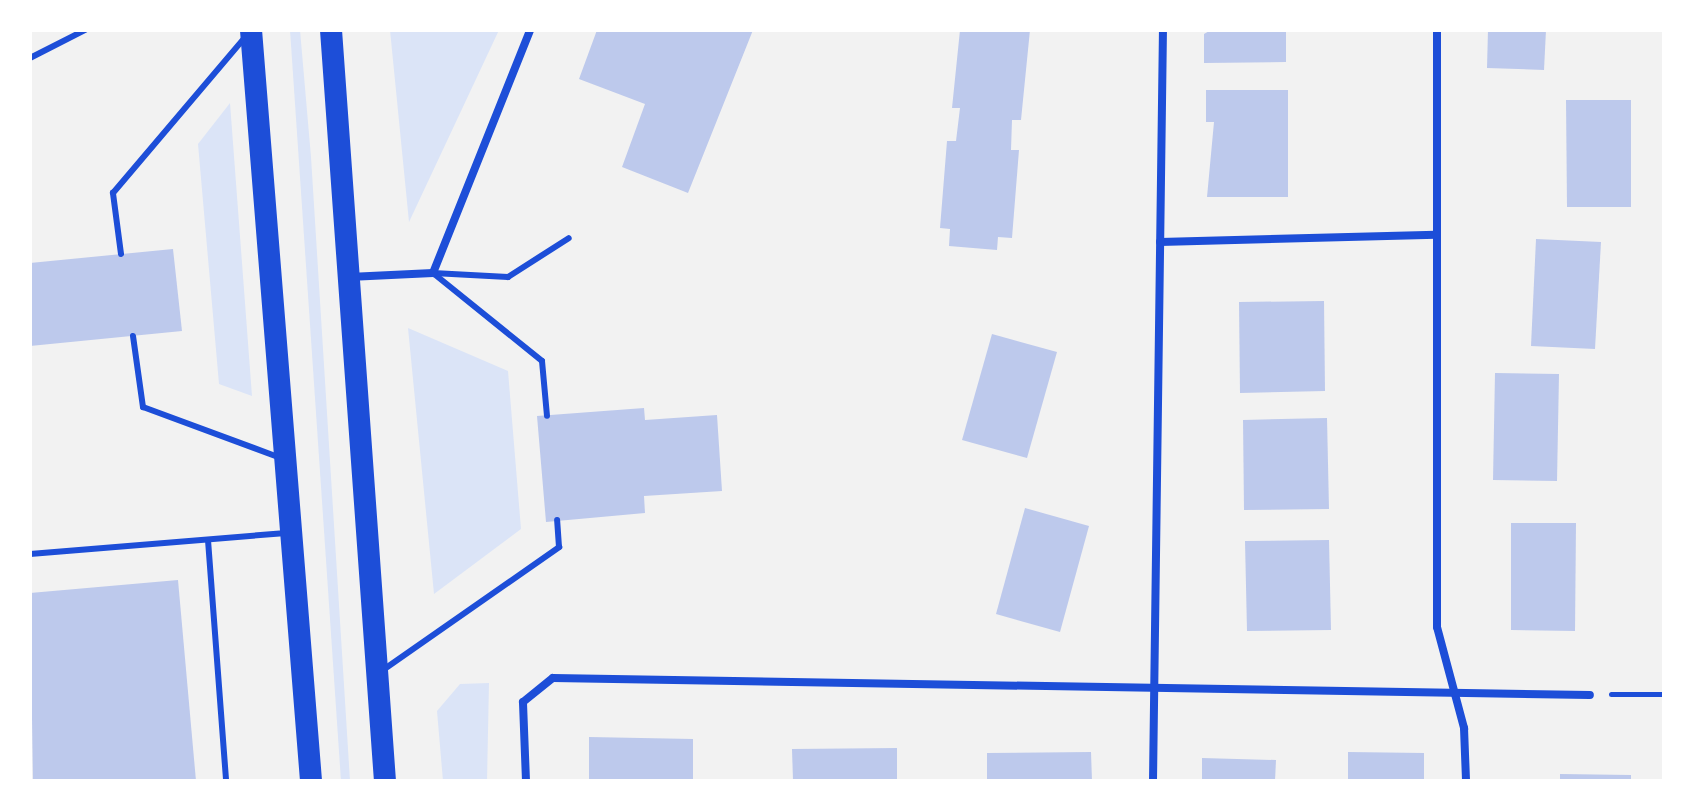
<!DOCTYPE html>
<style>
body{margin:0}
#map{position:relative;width:1694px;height:811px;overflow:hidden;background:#f2f2f2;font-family:"Libre Baskerville",serif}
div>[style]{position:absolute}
.green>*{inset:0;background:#dbe4f7}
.building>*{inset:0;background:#bdc9ec}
.path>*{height:5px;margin:-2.5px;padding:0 2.5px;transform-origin:2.5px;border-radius:2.5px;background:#1d4ed8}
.service>*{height:6px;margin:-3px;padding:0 3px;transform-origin:3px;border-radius:3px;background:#1d4ed8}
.minor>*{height:8px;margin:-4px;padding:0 4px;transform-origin:4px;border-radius:4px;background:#1d4ed8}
.trunk>*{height:22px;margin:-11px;padding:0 11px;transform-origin:11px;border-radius:11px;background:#1d4ed8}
span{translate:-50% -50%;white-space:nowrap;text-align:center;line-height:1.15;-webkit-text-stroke:6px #fff;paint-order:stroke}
.frame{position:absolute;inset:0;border:32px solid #fff;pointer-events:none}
</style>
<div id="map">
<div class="green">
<i style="clip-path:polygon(290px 30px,300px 30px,311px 157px,350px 781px,341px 781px)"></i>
<i style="clip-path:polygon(390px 30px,499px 30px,409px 222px)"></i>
<i style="clip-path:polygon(230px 103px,252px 396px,219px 384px,198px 144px)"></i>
<i style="clip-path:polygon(408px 328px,508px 371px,521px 529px,434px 594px)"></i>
<i style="clip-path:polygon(489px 683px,487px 781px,443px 781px,437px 711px,460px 684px)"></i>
</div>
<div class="building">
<i style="clip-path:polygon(597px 30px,753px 30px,688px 193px,622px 167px,645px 104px,579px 79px)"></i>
<i style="clip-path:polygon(960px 30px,1030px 30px,1021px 120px,1012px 120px,1011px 150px,1019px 150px,1012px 238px,998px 237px,997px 250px,949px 246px,950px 229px,940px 228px,947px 141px,956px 141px,960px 108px,952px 108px)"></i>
<i style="clip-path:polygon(1211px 30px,1286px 30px,1286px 62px,1204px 63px,1204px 34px)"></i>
<i style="clip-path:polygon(1488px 30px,1546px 30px,1544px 70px,1487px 68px)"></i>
<i style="clip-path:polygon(1206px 90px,1288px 90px,1288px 197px,1207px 197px,1214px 122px,1206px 122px)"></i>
<i style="clip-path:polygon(1566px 100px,1631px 100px,1631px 207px,1567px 207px)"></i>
<i style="clip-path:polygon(1536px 239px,1601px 242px,1595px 349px,1531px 346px)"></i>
<i style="clip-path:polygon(173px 249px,182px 331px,30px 346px,30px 263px)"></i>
<i style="clip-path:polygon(1324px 301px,1325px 391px,1240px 393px,1239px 302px)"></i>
<i style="clip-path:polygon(992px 334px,1057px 352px,1027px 458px,962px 440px)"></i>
<i style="clip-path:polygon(1495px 373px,1559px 374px,1557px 481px,1493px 480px)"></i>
<i style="clip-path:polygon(644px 408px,645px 420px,717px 415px,722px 491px,644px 496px,645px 513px,546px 522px,537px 416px)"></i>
<i style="clip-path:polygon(1327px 418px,1329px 509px,1244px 510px,1243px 420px)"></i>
<i style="clip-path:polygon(1025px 508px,1089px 526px,1060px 632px,996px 614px)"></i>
<i style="clip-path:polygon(1511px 523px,1576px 523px,1575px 631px,1511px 630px)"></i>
<i style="clip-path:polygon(1329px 540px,1331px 630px,1247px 631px,1245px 541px)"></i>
<i style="clip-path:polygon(178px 580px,196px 781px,33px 781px,30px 593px)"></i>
<i style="clip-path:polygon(589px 737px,693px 739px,693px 781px,589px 781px)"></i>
<i style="clip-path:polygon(897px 748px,897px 781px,793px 781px,792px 749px)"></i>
<i style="clip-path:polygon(1091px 752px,1092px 781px,987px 781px,987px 753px)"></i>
<i style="clip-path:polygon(1348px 752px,1424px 753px,1424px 781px,1348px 781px)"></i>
<i style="clip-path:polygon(1202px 758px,1276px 760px,1275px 781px,1202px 781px)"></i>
<i style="clip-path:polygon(1560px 774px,1631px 775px,1631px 781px,1560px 781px)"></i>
</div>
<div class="path">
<i style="left:1611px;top:694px;width:53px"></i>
</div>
<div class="service">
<i style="left:30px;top:58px;width:62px;rotate:-27deg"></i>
<i style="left:121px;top:254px;width:62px;rotate:-97.5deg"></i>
<i style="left:113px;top:193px;width:206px;rotate:-49.7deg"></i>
<i style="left:433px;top:273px;width:140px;rotate:38.9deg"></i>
<i style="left:542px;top:361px;width:55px;rotate:84.8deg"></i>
<i style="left:433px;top:273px;width:75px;rotate:3.1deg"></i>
<i style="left:508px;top:277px;width:72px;rotate:-32.6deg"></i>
<i style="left:133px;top:336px;width:72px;rotate:82deg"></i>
<i style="left:143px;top:407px;width:144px;rotate:20.3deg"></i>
<i style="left:208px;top:540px;width:242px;rotate:85.7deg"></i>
<i style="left:30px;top:554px;width:257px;rotate:-4.7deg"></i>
<i style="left:383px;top:670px;width:215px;rotate:-34.9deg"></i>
<i style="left:559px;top:547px;width:27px;rotate:-94deg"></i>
</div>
<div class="minor">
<i style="left:1437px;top:30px;width:597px;rotate:90deg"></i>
<i style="left:1437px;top:627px;width:105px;rotate:75deg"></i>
<i style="left:1464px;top:728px;width:53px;rotate:87.8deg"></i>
<i style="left:1160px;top:242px;width:276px;rotate:-1.5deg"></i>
<i style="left:349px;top:277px;width:84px;rotate:-2.7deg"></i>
<i style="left:433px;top:273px;width:262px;rotate:-68.2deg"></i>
<i style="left:526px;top:781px;width:79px;rotate:-92.2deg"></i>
<i style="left:523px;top:702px;width:38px;rotate:-39deg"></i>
<i style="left:553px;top:678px;width:1037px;rotate:0.94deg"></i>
<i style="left:1153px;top:781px;width:751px;rotate:-89.24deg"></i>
</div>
<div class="trunk">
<i style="left:251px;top:30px;width:753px;rotate:85.43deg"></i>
<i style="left:331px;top:30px;width:753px;rotate:85.89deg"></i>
</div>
<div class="frame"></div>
</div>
